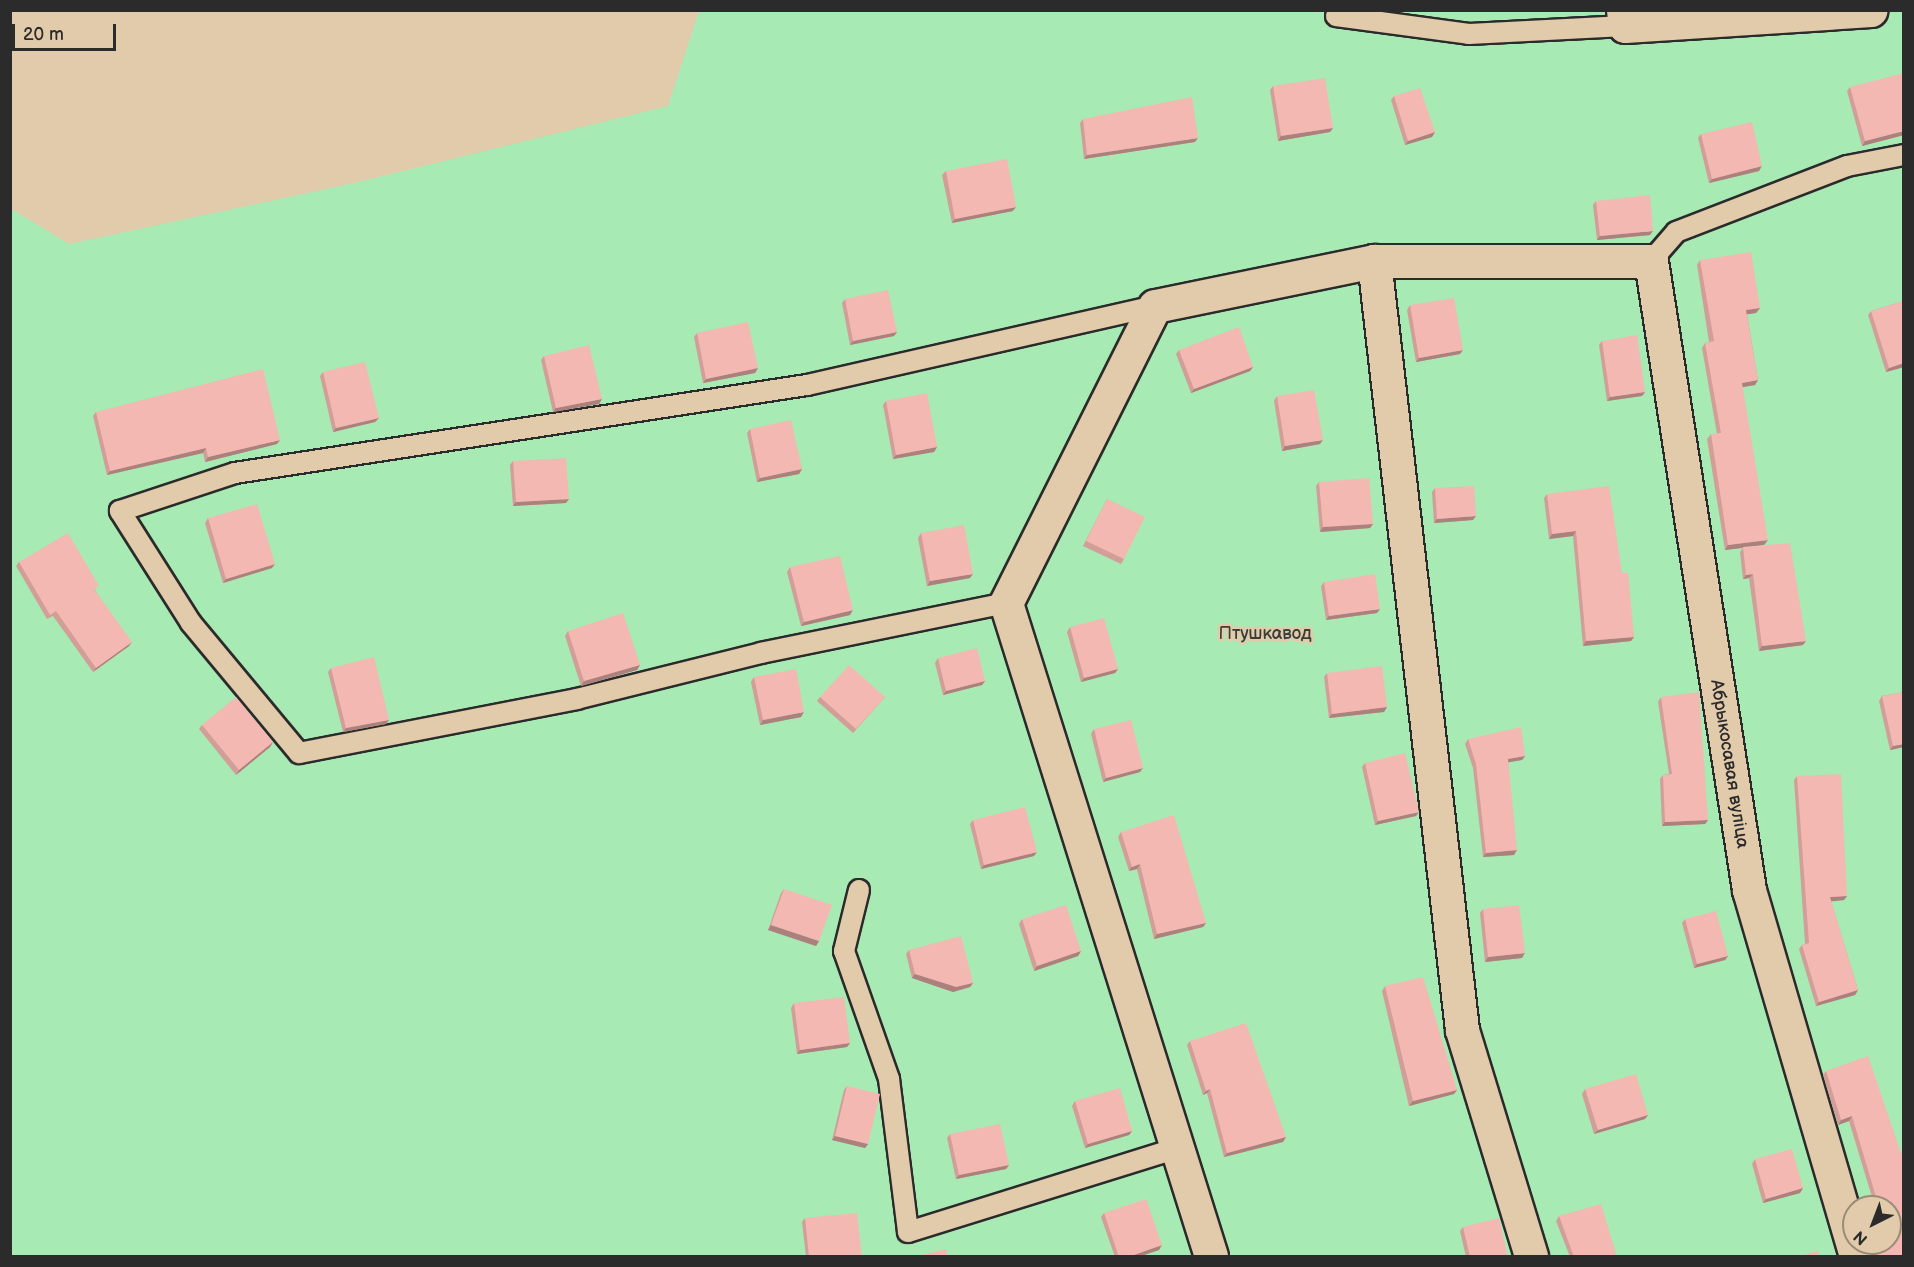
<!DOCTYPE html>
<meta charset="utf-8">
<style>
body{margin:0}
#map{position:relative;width:1914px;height:1267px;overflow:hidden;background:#e2cbab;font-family:"Balsamiq Sans",sans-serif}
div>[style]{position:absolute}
.green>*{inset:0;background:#a8eab3}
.roads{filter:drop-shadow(2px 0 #2b2b2b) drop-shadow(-2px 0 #2b2b2b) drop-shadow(0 2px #2b2b2b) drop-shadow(0 -2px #2b2b2b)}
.lane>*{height:20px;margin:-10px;padding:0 10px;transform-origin:10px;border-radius:10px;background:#e2cbab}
.street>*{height:33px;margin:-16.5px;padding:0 16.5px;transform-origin:16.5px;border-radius:16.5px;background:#e2cbab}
.wall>*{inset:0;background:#d19e98}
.shaded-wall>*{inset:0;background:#aa817c}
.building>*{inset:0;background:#f3b8b1}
span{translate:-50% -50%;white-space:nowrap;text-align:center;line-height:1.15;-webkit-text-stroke:5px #e2cbab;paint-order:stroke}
.park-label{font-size:18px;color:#383e39}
.street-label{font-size:18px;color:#2b2b2b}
.frame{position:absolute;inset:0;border:12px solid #2b2b2b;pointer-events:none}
.north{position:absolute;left:1842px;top:1195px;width:60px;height:60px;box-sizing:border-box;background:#e2cbab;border:2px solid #998b78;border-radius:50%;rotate:222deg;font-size:16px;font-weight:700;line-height:24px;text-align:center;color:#2b2b2b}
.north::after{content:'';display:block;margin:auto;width:21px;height:27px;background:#2b2b2b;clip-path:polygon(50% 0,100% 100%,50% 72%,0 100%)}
.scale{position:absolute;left:12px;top:24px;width:104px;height:27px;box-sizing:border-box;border:3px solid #2b2b2b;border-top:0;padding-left:8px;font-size:18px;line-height:21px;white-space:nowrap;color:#2b2b2b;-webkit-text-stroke:4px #e2cbab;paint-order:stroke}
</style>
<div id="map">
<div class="green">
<i style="clip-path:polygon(evenodd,699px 11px,1903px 11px,1903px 1256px,11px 1256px,10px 208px,69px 244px,354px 183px,668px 106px,699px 11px,1854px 1207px,1890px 1207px,1890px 1243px,1854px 1243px,1854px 1207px)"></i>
</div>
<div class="roads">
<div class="lane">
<i style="left:1336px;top:16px;width:134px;rotate:7.7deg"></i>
<i style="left:1469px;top:34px;width:156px;rotate:-2.9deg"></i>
<i style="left:1651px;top:261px;width:38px;rotate:-49deg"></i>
<i style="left:1676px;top:232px;width:183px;rotate:-21.1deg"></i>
<i style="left:1847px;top:166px;width:58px;rotate:-10.9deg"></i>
<i style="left:1006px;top:603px;width:250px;rotate:168.5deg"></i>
<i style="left:761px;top:653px;width:190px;rotate:166deg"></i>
<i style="left:577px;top:699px;width:283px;rotate:169deg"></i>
<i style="left:299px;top:753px;width:169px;rotate:-129.7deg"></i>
<i style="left:191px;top:623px;width:133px;rotate:-122.4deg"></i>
<i style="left:120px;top:511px;width:121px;rotate:-18.3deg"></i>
<i style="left:235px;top:473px;width:579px;rotate:-8.75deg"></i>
<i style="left:807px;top:385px;width:357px;rotate:-12.8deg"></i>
<i style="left:859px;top:890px;width:63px;rotate:103.8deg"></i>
<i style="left:844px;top:951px;width:136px;rotate:70.6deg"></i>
<i style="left:889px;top:1079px;width:154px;rotate:82.9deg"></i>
<i style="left:908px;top:1232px;width:282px;rotate:-17.3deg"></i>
</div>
<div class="street">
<i style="left:1623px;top:10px;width:16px;rotate:83deg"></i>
<i style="left:1625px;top:26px;width:246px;rotate:-3.7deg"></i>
<i style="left:1374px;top:261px;width:774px;rotate:83.47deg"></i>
<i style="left:1462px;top:1030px;width:236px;rotate:73deg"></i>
<i style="left:1211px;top:1256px;width:684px;rotate:-107.43deg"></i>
<i style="left:1006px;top:603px;width:332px;rotate:-63.4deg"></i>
<i style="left:1155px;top:306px;width:224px;rotate:-11.6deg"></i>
<i style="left:1374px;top:261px;width:277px"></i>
<i style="left:1651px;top:261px;width:637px;rotate:81.14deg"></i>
<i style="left:1749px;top:890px;width:381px;rotate:73.7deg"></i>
</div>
</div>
<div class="wall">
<i style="clip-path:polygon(1273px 86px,1333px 128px,1330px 132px,1278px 141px,1270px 90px)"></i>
<i style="clip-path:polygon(1850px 87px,1904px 135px,1862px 146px,1847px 91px)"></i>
<i style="clip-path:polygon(1394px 96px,1435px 132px,1432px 137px,1405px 145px,1391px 100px)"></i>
<i style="clip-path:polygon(1083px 119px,1195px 142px,1084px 159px,1080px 123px)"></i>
<i style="clip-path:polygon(1701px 134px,1759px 171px,1709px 183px,1698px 138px)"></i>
<i style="clip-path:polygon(946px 171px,1013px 211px,952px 223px,942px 175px)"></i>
<i style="clip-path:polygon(1596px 201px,1650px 235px,1597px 240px,1593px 205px)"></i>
<i style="clip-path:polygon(1700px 260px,1760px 308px,1756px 313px,1747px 314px,1758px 380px,1755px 385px,1742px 387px,1764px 545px,1745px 547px,1803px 645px,1759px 651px,1749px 578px,1743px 579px,1740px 552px,1743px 548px,1725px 550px,1707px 439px,1711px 434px,1717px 434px,1702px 348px,1705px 343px,1709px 342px,1697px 265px)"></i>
<i style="clip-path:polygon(845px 299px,897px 332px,894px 336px,850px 345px,842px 303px)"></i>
<i style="clip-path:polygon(1904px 301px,1904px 367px,1886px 372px,1868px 315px,1871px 311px)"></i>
<i style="clip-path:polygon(1410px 305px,1460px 354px,1416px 362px,1407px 310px)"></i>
<i style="clip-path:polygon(697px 333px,758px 368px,755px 373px,703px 383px,694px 337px)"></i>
<i style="clip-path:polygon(1602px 341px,1645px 392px,1642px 396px,1607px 401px,1599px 345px)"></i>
<i style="clip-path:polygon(1179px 350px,1253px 367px,1250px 371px,1191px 393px,1176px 354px)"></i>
<i style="clip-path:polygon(544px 356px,602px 399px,599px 404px,553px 412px,541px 360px)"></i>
<i style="clip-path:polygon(323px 372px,379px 418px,375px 422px,333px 432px,320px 376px)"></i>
<i style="clip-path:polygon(1277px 396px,1320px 444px,1282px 451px,1274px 401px)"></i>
<i style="clip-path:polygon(886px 401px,937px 447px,934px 452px,893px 459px,883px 405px)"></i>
<i style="clip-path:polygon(96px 412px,277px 444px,205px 462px,203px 453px,107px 475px,93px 416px)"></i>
<i style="clip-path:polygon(750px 429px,802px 469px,799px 474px,757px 482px,747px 433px)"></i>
<i style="clip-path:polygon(513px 461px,566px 503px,513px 506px,510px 465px)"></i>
<i style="clip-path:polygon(1319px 482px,1373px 524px,1370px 528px,1320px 532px,1316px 486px)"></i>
<i style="clip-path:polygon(1435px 488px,1473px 520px,1434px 523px,1432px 492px)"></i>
<i style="clip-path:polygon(1547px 494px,1622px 573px,1634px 637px,1631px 641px,1583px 646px,1573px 536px,1549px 539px,1544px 498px)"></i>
<i style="clip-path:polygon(1107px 499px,1124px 559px,1121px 564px,1083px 546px)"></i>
<i style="clip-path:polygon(208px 518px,272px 568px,223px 583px,205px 523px)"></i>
<i style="clip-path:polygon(921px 533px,970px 578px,927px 586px,918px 538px)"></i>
<i style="clip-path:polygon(19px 562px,96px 590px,95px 590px,129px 646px,93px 672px,53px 616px,47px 619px,16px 566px)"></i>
<i style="clip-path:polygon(790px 567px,850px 615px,801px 626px,787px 572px)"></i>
<i style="clip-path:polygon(1324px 582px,1377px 613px,1326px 620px,1321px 586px)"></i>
<i style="clip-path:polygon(1070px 627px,1118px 669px,1115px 673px,1081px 682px,1067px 632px)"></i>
<i style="clip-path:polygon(568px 631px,640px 665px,637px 670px,581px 686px,565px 636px)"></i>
<i style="clip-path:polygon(938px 658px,985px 681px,982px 685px,943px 695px,935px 663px)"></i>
<i style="clip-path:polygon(331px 668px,389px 720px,386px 724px,343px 732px,328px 672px)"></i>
<i style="clip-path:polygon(1327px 673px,1387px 707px,1384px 712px,1329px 718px,1324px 677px)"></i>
<i style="clip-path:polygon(754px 677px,801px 717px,760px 725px,751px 682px)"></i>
<i style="clip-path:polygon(1904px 692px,1904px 747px,1890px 750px,1879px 701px,1882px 696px)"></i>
<i style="clip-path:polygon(820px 697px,885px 697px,853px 733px,817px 701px)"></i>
<i style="clip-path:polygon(1661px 697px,1708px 820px,1705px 824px,1662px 826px,1660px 779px,1663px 775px,1669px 774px,1658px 702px)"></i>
<i style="clip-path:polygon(202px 725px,273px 742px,270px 747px,236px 775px,199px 729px)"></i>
<i style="clip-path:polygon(1094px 729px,1140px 772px,1103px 782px,1091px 734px)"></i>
<i style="clip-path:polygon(1468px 739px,1525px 756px,1522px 760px,1508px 762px,1514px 855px,1483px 857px,1473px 768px,1465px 744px)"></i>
<i style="clip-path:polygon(1365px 763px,1416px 816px,1375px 825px,1362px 767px)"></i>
<i style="clip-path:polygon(1797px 776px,1847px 896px,1844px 900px,1831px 901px,1858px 990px,1855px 995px,1816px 1006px,1799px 949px,1802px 945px,1805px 944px,1794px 780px)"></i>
<i style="clip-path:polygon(973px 820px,1034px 856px,981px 869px,970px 824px)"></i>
<i style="clip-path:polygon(1121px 832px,1206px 923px,1203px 927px,1154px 939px,1137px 869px,1129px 871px,1118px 837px)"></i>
<i style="clip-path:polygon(784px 889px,819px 941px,816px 946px,768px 930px,781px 893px)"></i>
<i style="clip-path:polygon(1483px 909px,1522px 958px,1485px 962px,1480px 913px)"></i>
<i style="clip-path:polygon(1022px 919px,1081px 951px,1078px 956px,1034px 971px,1019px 924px)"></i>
<i style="clip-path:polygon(1685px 919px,1728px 956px,1725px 960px,1694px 968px,1682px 923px)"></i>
<i style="clip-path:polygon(909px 950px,973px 983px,970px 987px,953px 992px,912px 978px,906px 954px)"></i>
<i style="clip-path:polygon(1385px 986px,1457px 1090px,1454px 1094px,1409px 1106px,1382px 991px)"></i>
<i style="clip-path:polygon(794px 1003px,850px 1043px,847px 1047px,797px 1054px,791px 1008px)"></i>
<i style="clip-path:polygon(1190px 1041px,1286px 1137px,1283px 1142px,1224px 1157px,1207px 1093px,1203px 1095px,1187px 1045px)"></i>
<i style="clip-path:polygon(1826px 1071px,1901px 1153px,1904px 1257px,1875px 1257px,1871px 1243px,1890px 1243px,1890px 1207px,1875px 1207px,1849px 1121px,1838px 1125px,1823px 1075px)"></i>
<i style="clip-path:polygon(847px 1086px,868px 1144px,865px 1148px,832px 1140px,844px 1090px)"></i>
<i style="clip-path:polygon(1585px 1089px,1648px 1115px,1645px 1119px,1594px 1134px,1582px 1094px)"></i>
<i style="clip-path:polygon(1075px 1101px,1132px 1131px,1129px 1135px,1085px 1148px,1072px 1106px)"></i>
<i style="clip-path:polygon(950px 1134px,1009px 1165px,1006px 1169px,956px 1179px,947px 1138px)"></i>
<i style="clip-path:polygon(1755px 1159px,1803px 1188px,1800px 1193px,1763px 1203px,1752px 1164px)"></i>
<i style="clip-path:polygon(1104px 1213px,1159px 1250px,1138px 1257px,1115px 1257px,1101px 1217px)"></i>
<i style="clip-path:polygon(1559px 1216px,1617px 1257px,1570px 1257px,1556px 1221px)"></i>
<i style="clip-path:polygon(805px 1218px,862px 1257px,806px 1257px,802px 1222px)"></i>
<i style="clip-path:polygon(1463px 1227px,1508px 1257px,1466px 1257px,1460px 1231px)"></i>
</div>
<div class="shaded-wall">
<i style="clip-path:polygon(1333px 128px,1330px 132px,1278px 141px,1281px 136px)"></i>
<i style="clip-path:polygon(1904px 131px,1904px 135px,1862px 146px,1865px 141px)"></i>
<i style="clip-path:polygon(1435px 132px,1432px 137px,1405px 145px,1408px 141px)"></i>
<i style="clip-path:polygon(1198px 138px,1195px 142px,1084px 159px,1087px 155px)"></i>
<i style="clip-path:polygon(1762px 166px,1759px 171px,1709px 183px,1712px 179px)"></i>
<i style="clip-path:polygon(1016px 207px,1013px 211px,952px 223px,955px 219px)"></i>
<i style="clip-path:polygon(1653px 231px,1650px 235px,1597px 240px,1600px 236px)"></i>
<i style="clip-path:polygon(1760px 308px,1756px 313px,1742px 315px,1746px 310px)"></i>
<i style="clip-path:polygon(897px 332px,894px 336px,850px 345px,853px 341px)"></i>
<i style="clip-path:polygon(1463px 350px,1460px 354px,1416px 362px,1419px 358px)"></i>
<i style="clip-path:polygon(1904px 363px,1904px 367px,1886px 372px,1889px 368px)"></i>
<i style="clip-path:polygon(1253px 367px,1250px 371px,1191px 393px,1194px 389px)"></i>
<i style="clip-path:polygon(758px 368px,755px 373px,703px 383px,706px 379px)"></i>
<i style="clip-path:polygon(1758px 380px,1755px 385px,1738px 388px,1742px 383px)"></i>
<i style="clip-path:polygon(1645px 392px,1642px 396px,1607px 401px,1610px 397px)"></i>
<i style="clip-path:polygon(602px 399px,599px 404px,553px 412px,556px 408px)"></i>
<i style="clip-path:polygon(379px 418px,375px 422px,333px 432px,336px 428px)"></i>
<i style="clip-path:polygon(280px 440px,277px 444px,205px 462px,208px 457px)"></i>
<i style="clip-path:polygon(1323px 440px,1320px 444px,1282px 451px,1285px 446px)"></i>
<i style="clip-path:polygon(937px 447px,934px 452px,893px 459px,896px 455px)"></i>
<i style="clip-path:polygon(206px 448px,203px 453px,107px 475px,110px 471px)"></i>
<i style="clip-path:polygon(802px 469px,799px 474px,757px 482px,760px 478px)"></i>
<i style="clip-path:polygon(569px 499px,566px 503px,513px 506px,516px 502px)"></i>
<i style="clip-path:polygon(1476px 516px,1473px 520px,1434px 523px,1437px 519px)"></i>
<i style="clip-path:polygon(1373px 524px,1370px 528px,1320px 532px,1323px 527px)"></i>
<i style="clip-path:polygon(1576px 531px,1573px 536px,1549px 539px,1552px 534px)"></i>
<i style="clip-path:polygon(1768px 540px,1764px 545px,1725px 550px,1728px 545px)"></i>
<i style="clip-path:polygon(275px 564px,272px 568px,223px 583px,226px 579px)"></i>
<i style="clip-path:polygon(973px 574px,970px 578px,927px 586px,930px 581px)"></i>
<i style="clip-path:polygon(1753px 574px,1749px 578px,1743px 579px,1746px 575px)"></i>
<i style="clip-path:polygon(1380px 609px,1377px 613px,1326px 620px,1329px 616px)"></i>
<i style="clip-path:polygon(853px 610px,850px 615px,801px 626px,804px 622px)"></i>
<i style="clip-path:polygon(1634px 637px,1631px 641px,1583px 646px,1586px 641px)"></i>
<i style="clip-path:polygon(1806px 641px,1803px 645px,1759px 651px,1762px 646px)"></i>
<i style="clip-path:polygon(132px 642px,129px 646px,93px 672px,96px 668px)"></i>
<i style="clip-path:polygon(640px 665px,637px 670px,581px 686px,584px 681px)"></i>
<i style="clip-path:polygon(1118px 669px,1115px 673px,1081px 682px,1084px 678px)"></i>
<i style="clip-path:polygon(985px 681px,982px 685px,943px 695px,946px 691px)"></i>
<i style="clip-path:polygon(1387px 707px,1384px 712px,1329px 718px,1332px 714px)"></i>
<i style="clip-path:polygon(804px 712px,801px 717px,760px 725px,763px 720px)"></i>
<i style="clip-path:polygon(389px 720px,386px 724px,343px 732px,346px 728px)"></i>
<i style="clip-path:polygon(273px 742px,270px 747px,236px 775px,239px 770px)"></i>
<i style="clip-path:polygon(1904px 744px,1904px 747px,1890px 750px,1893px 746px)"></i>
<i style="clip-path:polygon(1525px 756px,1522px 760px,1505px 763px,1508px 759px)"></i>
<i style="clip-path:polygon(1143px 768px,1140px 772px,1103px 782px,1106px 778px)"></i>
<i style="clip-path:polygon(1419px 812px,1416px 816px,1375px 825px,1378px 821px)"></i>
<i style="clip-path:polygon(1708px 820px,1705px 824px,1662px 826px,1665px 822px)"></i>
<i style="clip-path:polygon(1517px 850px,1514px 855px,1483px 857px,1486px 853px)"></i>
<i style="clip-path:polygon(1037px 852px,1034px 856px,981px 869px,984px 865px)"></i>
<i style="clip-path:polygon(1140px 864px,1137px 869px,1129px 871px,1132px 867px)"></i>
<i style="clip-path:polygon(1847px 896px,1844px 900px,1826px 902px,1830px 897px)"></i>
<i style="clip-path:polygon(1206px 923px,1203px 927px,1154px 939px,1157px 934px)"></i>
<i style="clip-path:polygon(771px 925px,819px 941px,816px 946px,768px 930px)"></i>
<i style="clip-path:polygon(1081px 951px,1078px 956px,1034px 971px,1037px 966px)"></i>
<i style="clip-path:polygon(1525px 953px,1522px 958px,1485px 962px,1488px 957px)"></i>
<i style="clip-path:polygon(1728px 956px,1725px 960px,1694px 968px,1697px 964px)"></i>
<i style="clip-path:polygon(915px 974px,973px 983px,970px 987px,953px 992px,912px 978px)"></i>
<i style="clip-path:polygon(1858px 990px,1855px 995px,1816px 1006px,1819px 1002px)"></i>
<i style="clip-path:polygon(850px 1043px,847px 1047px,797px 1054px,800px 1050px)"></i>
<i style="clip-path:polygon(1210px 1089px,1207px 1093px,1203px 1095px,1206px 1091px)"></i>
<i style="clip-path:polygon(1457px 1090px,1454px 1094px,1409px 1106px,1413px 1101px)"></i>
<i style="clip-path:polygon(1648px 1115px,1645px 1119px,1594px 1134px,1598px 1130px)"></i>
<i style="clip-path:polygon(1852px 1116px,1849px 1121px,1838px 1125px,1841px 1120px)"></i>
<i style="clip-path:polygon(1132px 1131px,1129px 1135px,1085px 1148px,1088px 1144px)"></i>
<i style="clip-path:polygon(835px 1136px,868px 1144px,865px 1148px,832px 1140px)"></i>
<i style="clip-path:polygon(1286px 1137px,1283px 1142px,1224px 1157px,1227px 1153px)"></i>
<i style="clip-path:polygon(1009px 1165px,1006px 1169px,956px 1179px,959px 1175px)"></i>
<i style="clip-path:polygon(1803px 1188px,1800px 1193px,1763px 1203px,1766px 1199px)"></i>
<i style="clip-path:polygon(1162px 1245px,1159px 1250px,1138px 1257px,1128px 1257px)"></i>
</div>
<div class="building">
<i style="clip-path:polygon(1904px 73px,1904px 131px,1865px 141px,1850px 87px)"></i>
<i style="clip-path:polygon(1325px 78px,1333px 128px,1281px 136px,1273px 86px)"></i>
<i style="clip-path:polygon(1420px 88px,1435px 132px,1408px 141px,1394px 96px)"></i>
<i style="clip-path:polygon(1192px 97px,1198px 138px,1087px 155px,1083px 119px)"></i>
<i style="clip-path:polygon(1752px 122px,1762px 166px,1712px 179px,1701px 134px)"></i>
<i style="clip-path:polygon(1007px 159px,1016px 207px,955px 219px,946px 171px)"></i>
<i style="clip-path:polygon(1650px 195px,1653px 231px,1600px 236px,1596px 201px)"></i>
<i style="clip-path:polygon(1751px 252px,1760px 308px,1746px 310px,1758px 380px,1742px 383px,1768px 540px,1728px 545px,1711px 434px,1721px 433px,1705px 343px,1714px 341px,1700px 260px)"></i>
<i style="clip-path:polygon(888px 290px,897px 332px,853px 341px,845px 299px)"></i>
<i style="clip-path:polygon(1454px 298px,1463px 350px,1419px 358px,1410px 305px)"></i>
<i style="clip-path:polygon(1904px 301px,1904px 363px,1889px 368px,1871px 311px)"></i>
<i style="clip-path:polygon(748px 322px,758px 368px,706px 379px,697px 333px)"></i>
<i style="clip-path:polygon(1239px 327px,1253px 367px,1194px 389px,1179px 350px)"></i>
<i style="clip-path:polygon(1637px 335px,1645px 392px,1610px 397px,1602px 341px)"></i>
<i style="clip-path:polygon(589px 345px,602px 399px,556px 408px,544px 356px)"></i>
<i style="clip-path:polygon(365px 362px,379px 418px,336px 428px,323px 372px)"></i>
<i style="clip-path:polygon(263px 369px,280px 440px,208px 457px,206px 448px,110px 471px,96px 412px)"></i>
<i style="clip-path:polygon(1314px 390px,1323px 440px,1285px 446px,1277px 396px)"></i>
<i style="clip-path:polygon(927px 393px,937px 447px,896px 455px,886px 401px)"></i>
<i style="clip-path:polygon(791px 420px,802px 469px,760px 478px,750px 429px)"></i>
<i style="clip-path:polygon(566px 458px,569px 499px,516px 502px,513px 461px)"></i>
<i style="clip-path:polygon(1369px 478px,1373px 524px,1323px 527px,1319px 482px)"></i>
<i style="clip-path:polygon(1474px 486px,1476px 516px,1437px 519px,1435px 488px)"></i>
<i style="clip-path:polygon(1609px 486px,1622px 573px,1628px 573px,1634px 637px,1586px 641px,1576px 531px,1552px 534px,1547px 494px)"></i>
<i style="clip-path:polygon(1107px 499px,1145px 517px,1124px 559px,1086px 541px)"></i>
<i style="clip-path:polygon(257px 504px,275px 564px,226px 579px,208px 518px)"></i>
<i style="clip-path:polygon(964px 525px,973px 574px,930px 581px,921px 533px)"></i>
<i style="clip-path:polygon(68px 533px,99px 586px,94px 589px,132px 642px,96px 668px,56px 611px,50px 615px,19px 562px)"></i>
<i style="clip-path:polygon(1790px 543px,1806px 641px,1762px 646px,1753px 574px,1746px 575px,1743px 547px)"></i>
<i style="clip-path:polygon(840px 556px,853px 610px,804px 622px,790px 567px)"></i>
<i style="clip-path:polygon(1375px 574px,1380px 609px,1329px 616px,1324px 582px)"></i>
<i style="clip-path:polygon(623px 613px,640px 665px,584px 681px,568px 631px)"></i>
<i style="clip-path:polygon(1104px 618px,1118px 669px,1084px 678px,1070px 627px)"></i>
<i style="clip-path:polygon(977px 648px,985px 681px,946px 691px,938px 658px)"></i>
<i style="clip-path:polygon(374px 657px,389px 720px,346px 728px,331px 668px)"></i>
<i style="clip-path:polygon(849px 665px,885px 697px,856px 729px,820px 697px)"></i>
<i style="clip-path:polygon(1382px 666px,1387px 707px,1332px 714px,1327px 673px)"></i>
<i style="clip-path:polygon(796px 669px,804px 712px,763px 720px,754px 677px)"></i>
<i style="clip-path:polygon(1699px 692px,1708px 820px,1665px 822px,1663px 775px,1672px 774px,1661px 697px)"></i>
<i style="clip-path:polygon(1904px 692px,1904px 744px,1893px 746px,1882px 696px)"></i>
<i style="clip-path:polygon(236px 697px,273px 742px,239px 770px,202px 725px)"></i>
<i style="clip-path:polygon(1131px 720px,1143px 768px,1106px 778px,1094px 729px)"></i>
<i style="clip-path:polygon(1521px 727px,1525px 756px,1508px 759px,1517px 850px,1486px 853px,1476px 764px,1468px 739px)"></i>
<i style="clip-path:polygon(1405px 753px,1419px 812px,1378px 821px,1365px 763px)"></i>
<i style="clip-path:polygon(1841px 774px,1847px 896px,1830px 897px,1858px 990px,1819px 1002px,1802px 945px,1809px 943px,1797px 776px)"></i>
<i style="clip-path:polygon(1025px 807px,1037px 852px,984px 865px,973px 820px)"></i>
<i style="clip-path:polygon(1174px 815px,1206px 923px,1157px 934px,1140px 864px,1132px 867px,1121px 832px)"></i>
<i style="clip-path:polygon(784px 889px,832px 905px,819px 941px,771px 925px)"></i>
<i style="clip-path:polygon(1066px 905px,1081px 951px,1037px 966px,1022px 919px)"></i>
<i style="clip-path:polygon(1519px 905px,1525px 953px,1488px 957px,1483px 909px)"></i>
<i style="clip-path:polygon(1716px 911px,1728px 956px,1697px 964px,1685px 919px)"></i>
<i style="clip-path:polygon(961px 936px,973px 983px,956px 987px,915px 974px,909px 950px)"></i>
<i style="clip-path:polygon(1423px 977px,1457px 1090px,1413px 1101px,1385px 986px)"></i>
<i style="clip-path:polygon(844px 997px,850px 1043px,800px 1050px,794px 1003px)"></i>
<i style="clip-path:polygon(1246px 1023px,1286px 1137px,1227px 1153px,1210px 1089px,1206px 1091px,1190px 1041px)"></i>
<i style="clip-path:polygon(1868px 1056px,1901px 1153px,1904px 1152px,1904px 1257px,1879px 1257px,1876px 1243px,1890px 1243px,1890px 1207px,1879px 1207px,1852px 1116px,1841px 1120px,1826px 1071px)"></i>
<i style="clip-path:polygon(1636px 1074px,1648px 1115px,1598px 1130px,1585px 1089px)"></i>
<i style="clip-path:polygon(847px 1086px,880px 1094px,868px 1144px,835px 1136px)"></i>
<i style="clip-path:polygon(1120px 1088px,1132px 1131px,1088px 1144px,1075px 1101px)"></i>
<i style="clip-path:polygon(1000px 1124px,1009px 1165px,959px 1175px,950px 1134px)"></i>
<i style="clip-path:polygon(1792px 1149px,1803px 1188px,1766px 1199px,1755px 1159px)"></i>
<i style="clip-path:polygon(1146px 1199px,1162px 1245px,1128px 1257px,1119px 1257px,1104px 1213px)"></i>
<i style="clip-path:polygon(1601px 1204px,1617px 1257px,1574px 1257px,1559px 1216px)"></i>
<i style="clip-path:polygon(857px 1213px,862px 1257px,809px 1257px,805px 1218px)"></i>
<i style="clip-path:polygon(1499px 1218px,1508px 1257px,1470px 1257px,1463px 1227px)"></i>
<i style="clip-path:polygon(946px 1249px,948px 1257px,914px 1257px)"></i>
<i style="clip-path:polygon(1818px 1251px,1820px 1257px,1796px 1257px)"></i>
</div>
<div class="park-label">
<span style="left:1265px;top:634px">Птушкавод</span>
</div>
<div class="street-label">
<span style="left:1729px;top:764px;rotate:81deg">Абрыкосавая вуліца</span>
</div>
<div class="frame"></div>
<div class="north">N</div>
<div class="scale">20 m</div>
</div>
